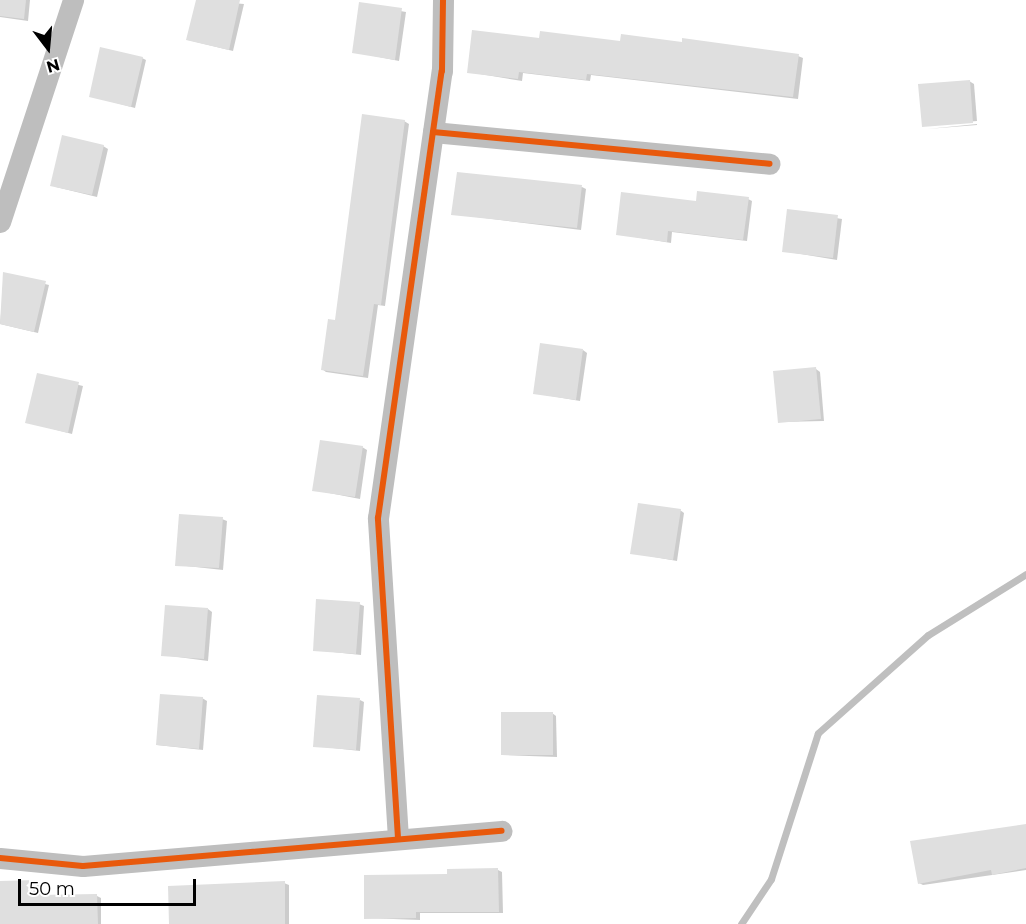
<!DOCTYPE html>
<style>
body{margin:0}
#map{position:relative;width:1026px;height:924px;overflow:hidden;background:#fff;font-family:Montserrat,sans-serif}
div>[style]{position:absolute}
.shadow>*{inset:0;background:#0003}
.stream>*{height:7px;margin:-3.5px;padding:0 3.5px;transform-origin:3.5px;border-radius:3.5px;background:#bfbfbf}
.building>*{inset:0;background:#dfdfdf}
.minor>*{height:21px;margin:-10.5px;padding:0 10.5px;transform-origin:10.5px;border-radius:10.5px;background:#bebebe}
.cycleway>*{height:6px;margin:-3px;padding:0 3px;transform-origin:3px;border-radius:3px;background:#e8590c}
span{translate:-50% -50%;white-space:nowrap;text-align:center;line-height:1.15;-webkit-text-stroke:6px #fff;paint-order:stroke}
.north{position:absolute;left:18px;top:18px;width:60px;height:60px;-webkit-text-stroke:4px #fff;paint-order:stroke;rotate:164deg;font-size:16px;font-weight:700;line-height:24px;text-align:center;color:#000}
.north::after{content:'';display:block;margin:auto;width:21px;height:27px;background:#000;clip-path:polygon(50% 0,100% 100%,50% 72%,0 100%)}
.scale{position:absolute;left:18px;top:879px;width:178px;height:27px;box-sizing:border-box;border:3px solid #000;border-top:0;padding-left:8px;font-size:18px;line-height:21px;white-space:nowrap;color:#000;-webkit-text-stroke:4px #fff;paint-order:stroke}
</style>
<div id="map">
<div class="shadow">
<i style="clip-path:polygon(0 0,30px 0,28px 21px,0 17px)"></i>
<i style="clip-path:polygon(197px 0,244px 4px,233px 51px,188px 40px)"></i>
<i style="clip-path:polygon(361px 4px,406px 12px,399px 61px,354px 52px)"></i>
<i style="clip-path:polygon(540px 40px,798px 56px,803px 58px,798px 99px,591px 75px,590px 81px,523px 73px,522px 81px,468px 72px)"></i>
<i style="clip-path:polygon(142px 58px,146px 60px,135px 108px,91px 96px)"></i>
<i style="clip-path:polygon(969px 81px,974px 84px,977px 121px,923px 126px)"></i>
<i style="clip-path:polygon(404px 121px,409px 124px,385px 306px,378px 305px,368px 378px,326px 372px,322px 369px,336px 322px)"></i>
<i style="clip-path:polygon(977px 124px,977px 125px,927px 129px)"></i>
<i style="clip-path:polygon(103px 146px,108px 149px,97px 197px,56px 187px)"></i>
<i style="clip-path:polygon(582px 187px,586px 189px,581px 230px,453px 214px)"></i>
<i style="clip-path:polygon(748px 199px,752px 201px,747px 241px,672px 232px,671px 243px,617px 234px,697px 203px)"></i>
<i style="clip-path:polygon(789px 210px,842px 219px,837px 260px,783px 251px)"></i>
<i style="clip-path:polygon(5px 274px,49px 285px,38px 333px,0 324px)"></i>
<i style="clip-path:polygon(583px 350px,587px 353px,580px 401px,534px 393px)"></i>
<i style="clip-path:polygon(816px 369px,820px 372px,824px 421px,779px 422px)"></i>
<i style="clip-path:polygon(38px 375px,83px 386px,72px 434px,27px 422px)"></i>
<i style="clip-path:polygon(362px 447px,367px 450px,360px 499px,314px 490px)"></i>
<i style="clip-path:polygon(680px 510px,684px 513px,677px 561px,632px 553px)"></i>
<i style="clip-path:polygon(222px 519px,227px 521px,223px 570px,177px 565px)"></i>
<i style="clip-path:polygon(359px 604px,364px 606px,361px 655px,315px 650px)"></i>
<i style="clip-path:polygon(208px 609px,212px 612px,208px 661px,163px 655px)"></i>
<i style="clip-path:polygon(202px 698px,207px 701px,203px 750px,157px 745px)"></i>
<i style="clip-path:polygon(360px 700px,364px 702px,360px 751px,315px 746px)"></i>
<i style="clip-path:polygon(552px 713px,556px 716px,557px 757px,502px 755px)"></i>
<i style="clip-path:polygon(1026px 826px,1026px 870px,923px 885px,919px 883px,911px 842px)"></i>
<i style="clip-path:polygon(498px 870px,502px 872px,503px 913px,420px 913px,420px 920px,366px 918px,448px 875px)"></i>
<i style="clip-path:polygon(0 882px,37px 882px,41px 884px,41px 897px,97px 896px,101px 898px,101px 924px,0 924px)"></i>
<i style="clip-path:polygon(284px 883px,289px 885px,289px 924px,170px 924px)"></i>
</div>
<div class="stream">
<i style="left:741px;top:924px;width:54px;rotate:-56.3deg"></i>
<i style="left:771px;top:879px;width:153px;rotate:-72.2deg"></i>
<i style="left:818px;top:733px;width:147px;rotate:-41.7deg"></i>
<i style="left:928px;top:635px;width:115px;rotate:-31.9deg"></i>
</div>
<div class="building">
<i style="clip-path:polygon(0 0,26px 0,24px 19px,0 16px)"></i>
<i style="clip-path:polygon(196px 0,240px 0,229px 50px,186px 40px)"></i>
<i style="clip-path:polygon(359px 2px,402px 8px,395px 60px,352px 53px)"></i>
<i style="clip-path:polygon(472px 30px,539px 38px,540px 31px,620px 41px,621px 34px,682px 42px,682px 38px,799px 54px,793px 97px,587px 74px,586px 80px,519px 72px,518px 79px,467px 73px)"></i>
<i style="clip-path:polygon(100px 47px,143px 57px,131px 107px,89px 97px)"></i>
<i style="clip-path:polygon(970px 80px,973px 123px,922px 127px,918px 84px)"></i>
<i style="clip-path:polygon(362px 114px,405px 120px,381px 305px,374px 304px,363px 376px,321px 370px,328px 319px,335px 320px)"></i>
<i style="clip-path:polygon(62px 135px,104px 145px,92px 195px,50px 186px)"></i>
<i style="clip-path:polygon(457px 172px,582px 185px,577px 228px,451px 215px)"></i>
<i style="clip-path:polygon(697px 191px,749px 197px,743px 240px,668px 231px,667px 242px,616px 235px,621px 192px,696px 201px)"></i>
<i style="clip-path:polygon(787px 209px,838px 215px,833px 258px,782px 252px)"></i>
<i style="clip-path:polygon(3px 272px,46px 281px,34px 332px,0 324px)"></i>
<i style="clip-path:polygon(540px 343px,583px 349px,576px 400px,533px 394px)"></i>
<i style="clip-path:polygon(816px 367px,821px 419px,778px 423px,773px 371px)"></i>
<i style="clip-path:polygon(37px 373px,79px 382px,68px 433px,25px 423px)"></i>
<i style="clip-path:polygon(320px 440px,363px 446px,355px 497px,312px 491px)"></i>
<i style="clip-path:polygon(638px 503px,681px 509px,673px 560px,630px 554px)"></i>
<i style="clip-path:polygon(179px 514px,223px 517px,219px 568px,175px 566px)"></i>
<i style="clip-path:polygon(316px 599px,360px 602px,356px 654px,313px 651px)"></i>
<i style="clip-path:polygon(165px 605px,208px 608px,204px 659px,161px 656px)"></i>
<i style="clip-path:polygon(160px 694px,203px 697px,199px 749px,156px 745px)"></i>
<i style="clip-path:polygon(317px 695px,360px 698px,356px 750px,313px 747px)"></i>
<i style="clip-path:polygon(501px 712px,553px 712px,553px 755px,501px 755px)"></i>
<i style="clip-path:polygon(1026px 824px,1026px 868px,992px 875px,991px 870px,918px 884px,910px 841px)"></i>
<i style="clip-path:polygon(498px 868px,499px 912px,416px 912px,416px 918px,364px 919px,364px 875px,447px 874px,447px 869px)"></i>
<i style="clip-path:polygon(37px 880px,37px 895px,97px 894px,98px 924px,0 924px,0 881px)"></i>
<i style="clip-path:polygon(285px 881px,285px 924px,169px 924px,168px 886px)"></i>
</div>
<div class="minor">
<i style="left:433px;top:132px;width:338px;rotate:5.4deg"></i>
<i style="left:0;top:222px;width:234px;rotate:-71.8deg"></i>
<i style="left:398px;top:838px;width:321px;rotate:-93.6deg"></i>
<i style="left:378px;top:518px;width:452px;rotate:-81.9deg"></i>
<i style="left:442px;top:71px;width:71px;rotate:-89.2deg"></i>
<i style="left:0;top:858px;width:83px;rotate:5.5deg"></i>
<i style="left:83px;top:866px;width:420px;rotate:-4.8deg"></i>
</div>
<div class="cycleway">
<i style="left:433px;top:132px;width:338px;rotate:5.4deg"></i>
<i style="left:398px;top:838px;width:321px;rotate:-93.6deg"></i>
<i style="left:378px;top:518px;width:452px;rotate:-81.9deg"></i>
<i style="left:442px;top:71px;width:71px;rotate:-89.2deg"></i>
<i style="left:0;top:858px;width:83px;rotate:5.5deg"></i>
<i style="left:83px;top:866px;width:420px;rotate:-4.8deg"></i>
</div>
<div class="north">N</div>
<div class="scale">50 m</div>
</div>
